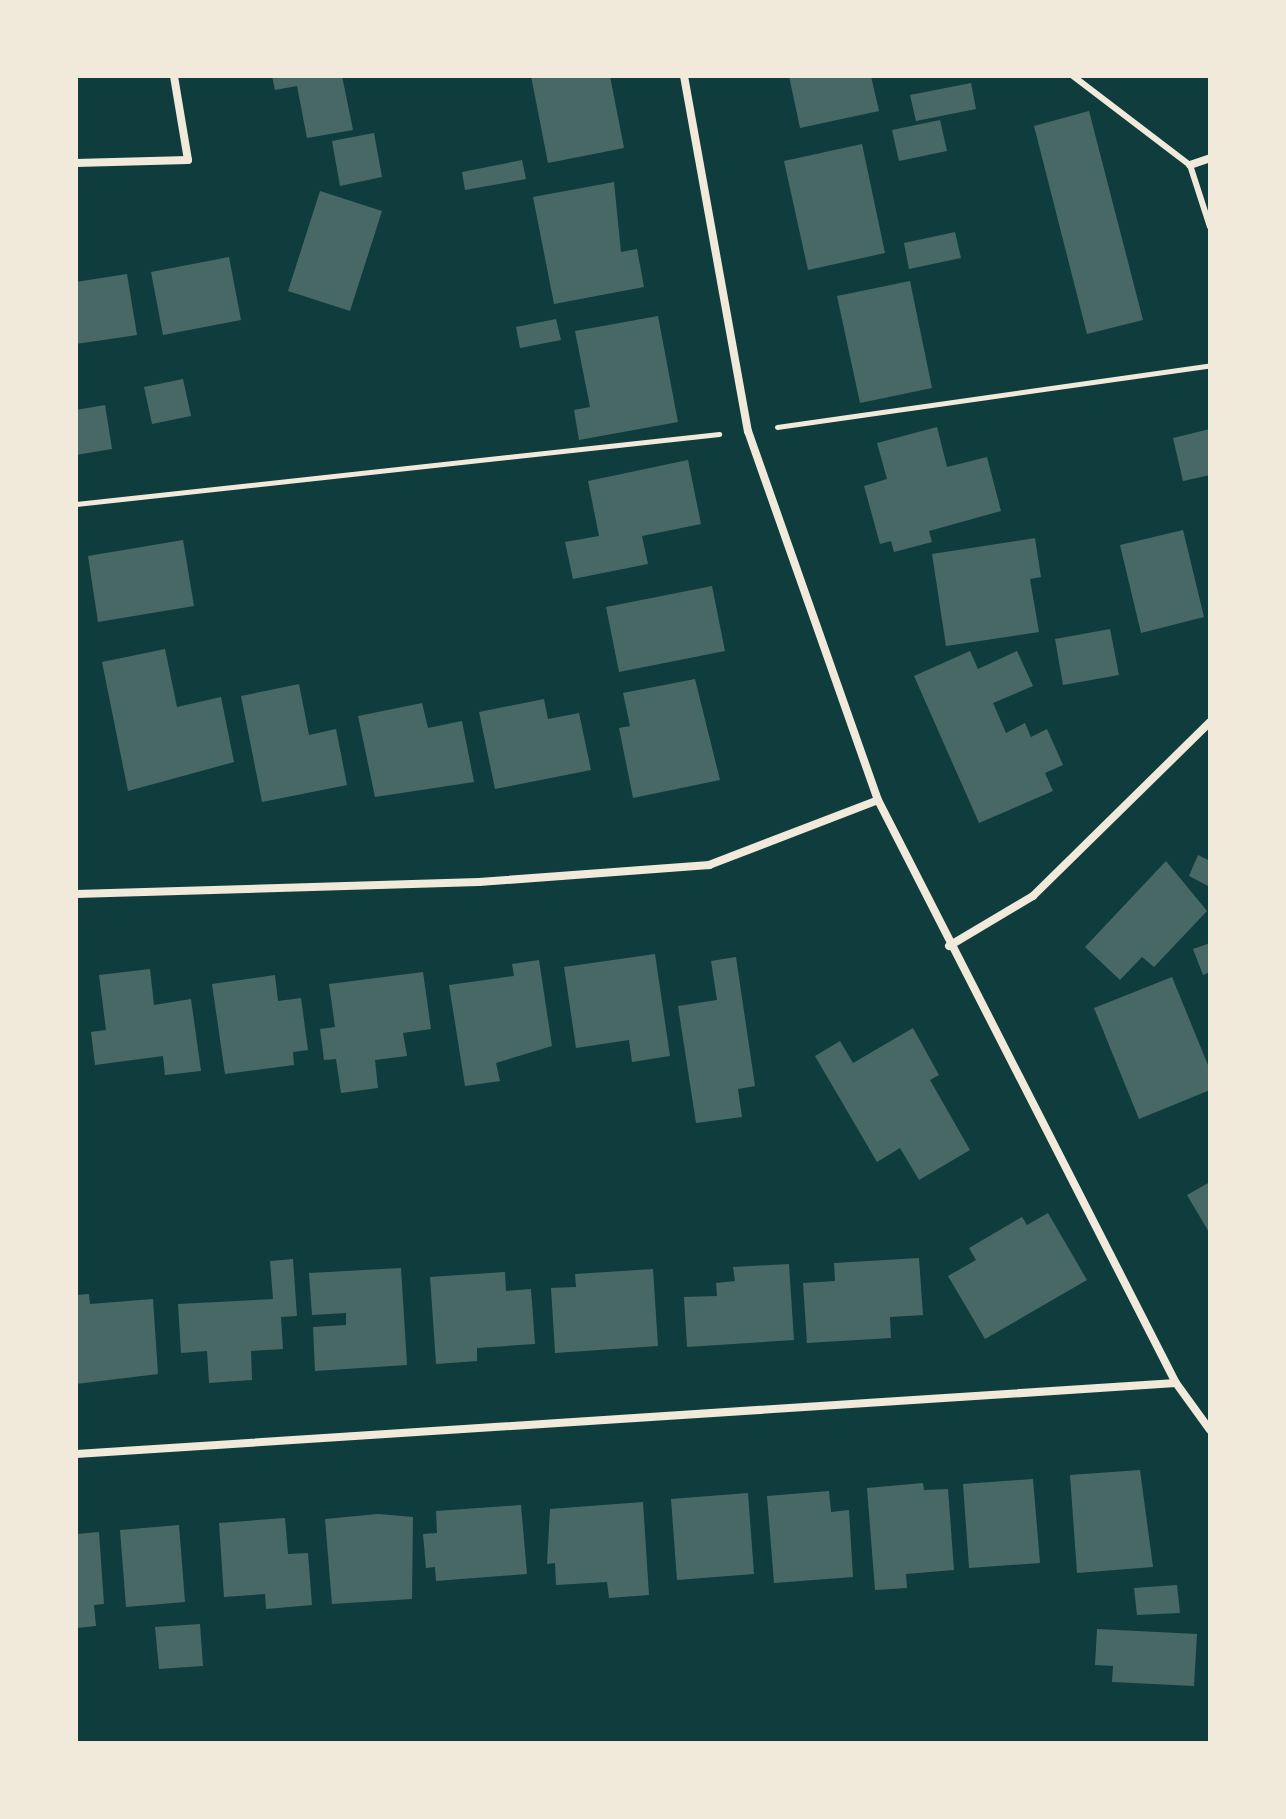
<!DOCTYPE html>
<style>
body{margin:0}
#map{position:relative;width:1286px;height:1819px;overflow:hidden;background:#0f3d3e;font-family:"Times New Roman",serif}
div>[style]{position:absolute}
.building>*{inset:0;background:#486865}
.path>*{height:5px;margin:-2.5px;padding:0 2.5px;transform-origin:2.5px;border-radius:2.5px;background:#f1e9da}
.service>*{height:6px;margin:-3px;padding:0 3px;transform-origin:3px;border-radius:3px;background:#f1e9da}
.minor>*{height:8px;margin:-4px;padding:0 4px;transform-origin:4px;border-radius:4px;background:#f1e9da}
span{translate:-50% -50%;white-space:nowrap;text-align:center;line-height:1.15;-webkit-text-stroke:6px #f1e9da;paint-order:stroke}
.frame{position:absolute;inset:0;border:78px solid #f1e9da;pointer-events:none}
</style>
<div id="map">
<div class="building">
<i style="clip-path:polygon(272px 76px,342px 76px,353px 130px,307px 138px,297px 86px,275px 90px)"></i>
<i style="clip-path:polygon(531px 76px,610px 76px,624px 148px,548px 163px)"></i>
<i style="clip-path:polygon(789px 76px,871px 76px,879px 111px,800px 128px)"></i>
<i style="clip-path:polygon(971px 83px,976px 109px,916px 121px,910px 95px)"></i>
<i style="clip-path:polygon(1089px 111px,1143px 320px,1087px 334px,1034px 126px)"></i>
<i style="clip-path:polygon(940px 120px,947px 151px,899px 161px,892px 130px)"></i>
<i style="clip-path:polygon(374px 133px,382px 177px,340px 186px,332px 141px)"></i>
<i style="clip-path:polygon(862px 144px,885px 253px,808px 270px,784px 161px)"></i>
<i style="clip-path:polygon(522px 160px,526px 179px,465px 190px,462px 172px)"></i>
<i style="clip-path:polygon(614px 182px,621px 252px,637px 249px,644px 287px,554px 304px,533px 197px)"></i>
<i style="clip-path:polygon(320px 191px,382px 211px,350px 311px,288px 291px)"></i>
<i style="clip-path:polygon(955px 232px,961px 258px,909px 269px,904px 243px)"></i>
<i style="clip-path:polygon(229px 257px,241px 320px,163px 335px,151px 272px)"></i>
<i style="clip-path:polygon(127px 274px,137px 335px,76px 344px,76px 282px)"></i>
<i style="clip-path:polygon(910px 281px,932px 388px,860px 403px,837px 296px)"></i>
<i style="clip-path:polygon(658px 316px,678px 422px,579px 440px,574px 410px,590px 407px,575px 331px)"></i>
<i style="clip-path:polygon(556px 319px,561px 340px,520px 348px,516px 327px)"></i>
<i style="clip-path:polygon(183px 379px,191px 416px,152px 424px,144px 387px)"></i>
<i style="clip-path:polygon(105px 405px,112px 449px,76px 455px,76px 410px)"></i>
<i style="clip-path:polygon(937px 427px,947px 467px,987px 457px,1001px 511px,929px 531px,932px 542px,894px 552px,891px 541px,880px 544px,864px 486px,887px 479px,877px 443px)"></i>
<i style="clip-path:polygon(1210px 429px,1210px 475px,1183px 481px,1173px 438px)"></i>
<i style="clip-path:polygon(688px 460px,701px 524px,642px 536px,648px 564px,573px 579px,565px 542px,599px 536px,588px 481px)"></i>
<i style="clip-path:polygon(1183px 530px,1204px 617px,1141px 633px,1120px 545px)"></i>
<i style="clip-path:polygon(1035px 538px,1041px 577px,1030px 579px,1039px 632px,946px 646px,932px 554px)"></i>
<i style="clip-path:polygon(183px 540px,194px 606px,98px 622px,88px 556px)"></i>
<i style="clip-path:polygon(712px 586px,725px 651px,619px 672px,606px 607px)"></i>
<i style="clip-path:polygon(1110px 629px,1119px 675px,1063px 685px,1055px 639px)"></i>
<i style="clip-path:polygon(165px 649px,177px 707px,221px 697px,234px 762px,128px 791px,102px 662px)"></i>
<i style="clip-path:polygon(970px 651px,978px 669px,1017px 651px,1033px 686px,993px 703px,1006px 733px,1025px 723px,1031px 737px,1047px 729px,1063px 765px,1045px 773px,1053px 791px,979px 823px,914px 676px)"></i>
<i style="clip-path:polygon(695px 679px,720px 780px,633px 798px,619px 728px,630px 726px,623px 693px)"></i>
<i style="clip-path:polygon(299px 684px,309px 735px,336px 729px,347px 785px,262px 802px,241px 696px)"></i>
<i style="clip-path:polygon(544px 699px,548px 719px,579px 713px,591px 770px,495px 789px,479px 712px)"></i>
<i style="clip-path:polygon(422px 703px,428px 728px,462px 721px,474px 782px,375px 797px,358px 716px)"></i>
<i style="clip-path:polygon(1198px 855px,1210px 861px,1210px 887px,1189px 876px)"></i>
<i style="clip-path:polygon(1166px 861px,1207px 911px,1154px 967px,1142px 957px,1120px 980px,1085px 947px)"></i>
<i style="clip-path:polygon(1210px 943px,1210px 972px,1203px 975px,1193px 949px)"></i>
<i style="clip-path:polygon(655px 954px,670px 1056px,632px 1062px,629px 1040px,576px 1048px,564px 967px)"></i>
<i style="clip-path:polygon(736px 957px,755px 1086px,738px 1089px,742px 1117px,696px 1123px,678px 1006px,717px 1000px,711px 961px)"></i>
<i style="clip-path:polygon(539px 960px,552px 1046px,496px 1063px,500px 1081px,465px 1086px,449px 985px,514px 976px,512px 964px)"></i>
<i style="clip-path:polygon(150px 969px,154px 1005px,191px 999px,201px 1071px,165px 1075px,163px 1056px,95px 1065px,91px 1032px,106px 1030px,99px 975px)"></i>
<i style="clip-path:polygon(423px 972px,431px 1029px,403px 1033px,407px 1056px,375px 1060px,378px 1088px,341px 1093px,336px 1059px,324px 1060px,320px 1029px,335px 1027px,329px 984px)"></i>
<i style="clip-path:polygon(275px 975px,278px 1001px,301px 998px,308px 1050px,293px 1052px,294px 1065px,225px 1074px,212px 984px)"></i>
<i style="clip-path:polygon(1172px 977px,1210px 1070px,1210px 1090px,1139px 1119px,1094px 1008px)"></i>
<i style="clip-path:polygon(913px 1028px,939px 1075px,930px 1080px,970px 1150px,919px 1180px,900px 1148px,877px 1162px,815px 1056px,840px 1041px,853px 1063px)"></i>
<i style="clip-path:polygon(1210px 1182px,1210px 1234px,1187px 1195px)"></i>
<i style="clip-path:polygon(1048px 1213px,1087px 1280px,985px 1339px,948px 1276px,976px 1260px,969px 1248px,1022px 1217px,1027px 1225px)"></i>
<i style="clip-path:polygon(919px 1258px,923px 1315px,890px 1317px,891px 1338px,807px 1343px,803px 1283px,835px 1281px,834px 1263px)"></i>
<i style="clip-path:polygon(293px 1259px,297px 1316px,281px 1317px,283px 1349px,251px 1351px,252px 1380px,209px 1383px,207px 1351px,181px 1353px,178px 1304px,273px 1299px,270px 1261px)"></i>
<i style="clip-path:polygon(789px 1264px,794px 1340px,687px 1347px,684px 1297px,717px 1296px,716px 1283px,735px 1281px,733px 1267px)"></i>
<i style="clip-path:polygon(401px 1268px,407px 1365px,315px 1371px,313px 1327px,346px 1325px,346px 1313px,312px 1315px,309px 1273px)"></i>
<i style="clip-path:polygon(653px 1269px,658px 1346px,555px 1353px,551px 1288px,576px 1287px,575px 1274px)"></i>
<i style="clip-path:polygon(505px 1272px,506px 1291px,531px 1289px,535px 1344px,477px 1348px,477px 1361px,436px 1364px,430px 1277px)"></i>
<i style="clip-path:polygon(89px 1294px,90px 1304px,153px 1299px,158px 1374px,76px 1384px,76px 1295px)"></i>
<i style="clip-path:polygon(1140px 1470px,1153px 1567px,1077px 1573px,1070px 1475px)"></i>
<i style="clip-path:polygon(1033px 1479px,1040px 1563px,969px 1568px,963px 1484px)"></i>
<i style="clip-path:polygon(923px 1483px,924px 1490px,948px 1489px,954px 1570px,906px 1574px,907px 1588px,875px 1590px,867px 1488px)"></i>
<i style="clip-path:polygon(829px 1491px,831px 1512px,849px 1510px,853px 1577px,774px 1583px,767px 1496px)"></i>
<i style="clip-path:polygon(748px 1493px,754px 1574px,677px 1580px,671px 1499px)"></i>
<i style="clip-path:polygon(643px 1502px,649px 1595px,609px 1598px,607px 1582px,556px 1585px,555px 1563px,547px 1564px,550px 1509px)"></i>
<i style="clip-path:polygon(521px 1505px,527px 1574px,436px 1581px,435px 1567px,426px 1568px,423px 1534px,437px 1533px,436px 1511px)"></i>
<i style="clip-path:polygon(378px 1514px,413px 1517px,412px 1599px,332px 1604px,325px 1519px)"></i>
<i style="clip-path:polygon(285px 1518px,288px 1554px,308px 1553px,312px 1605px,266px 1609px,265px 1594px,224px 1597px,219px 1523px)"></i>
<i style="clip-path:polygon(179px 1525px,185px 1602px,126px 1607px,120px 1530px)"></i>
<i style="clip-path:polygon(99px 1532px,104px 1604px,94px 1605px,96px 1626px,76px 1628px,76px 1534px)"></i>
<i style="clip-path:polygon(1177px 1585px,1180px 1613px,1137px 1615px,1134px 1588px)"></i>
<i style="clip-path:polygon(200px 1624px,203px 1666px,159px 1669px,155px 1627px)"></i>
<i style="clip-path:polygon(1097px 1629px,1197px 1634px,1194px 1686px,1112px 1682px,1113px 1666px,1095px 1665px)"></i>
</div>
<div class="path">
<i style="left:777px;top:427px;width:437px;rotate:-8.1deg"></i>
<i style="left:76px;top:504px;width:647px;rotate:-6.21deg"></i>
</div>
<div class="service">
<i style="left:1073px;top:76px;width:147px;rotate:37.3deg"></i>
<i style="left:1190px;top:165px;width:65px;rotate:72.1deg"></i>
</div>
<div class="minor">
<i style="left:684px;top:76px;width:361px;rotate:79.8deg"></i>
<i style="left:748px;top:431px;width:391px;rotate:70.6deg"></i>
<i style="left:878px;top:800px;width:655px;rotate:62.93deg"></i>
<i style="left:1176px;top:1383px;width:58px;rotate:54.1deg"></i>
<i style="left:76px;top:163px;width:112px;rotate:-1.5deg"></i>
<i style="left:188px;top:160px;width:85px;rotate:-99.5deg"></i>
<i style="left:1190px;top:165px;width:21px;rotate:-19deg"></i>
<i style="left:76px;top:894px;width:403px;rotate:-1.7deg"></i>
<i style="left:479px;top:882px;width:231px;rotate:-4.2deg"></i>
<i style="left:709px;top:865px;width:181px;rotate:-21deg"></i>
<i style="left:949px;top:946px;width:98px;rotate:-30.8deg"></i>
<i style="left:1033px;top:896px;width:248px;rotate:-44.5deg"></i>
<i style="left:76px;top:1454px;width:1102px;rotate:-3.69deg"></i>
</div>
<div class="frame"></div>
</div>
